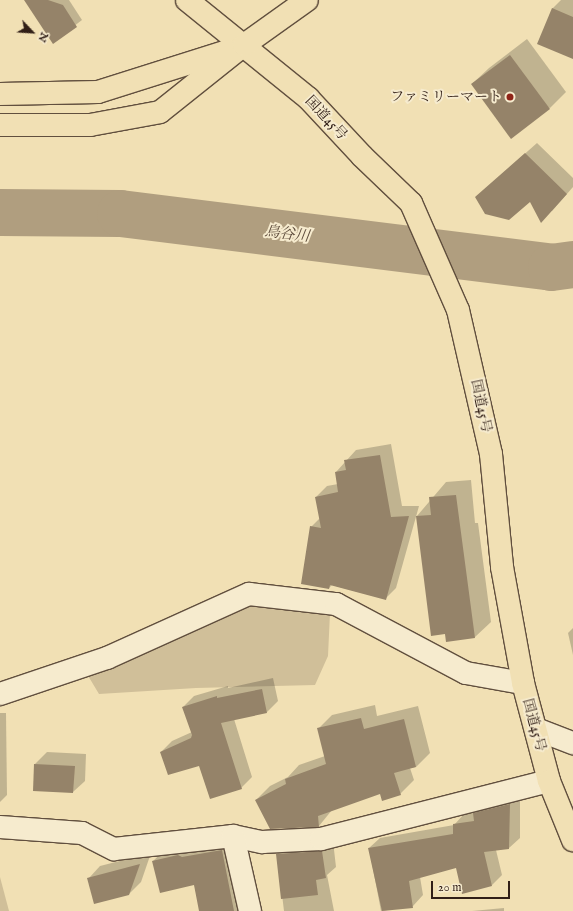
<!DOCTYPE html>
<meta charset="utf-8">
<style>
body{margin:0}
#map{position:relative;width:573px;height:911px;overflow:hidden;background:#f1e0b4;font-family:"IM FELL English","Noto Serif JP",serif}
div>[style]{position:absolute}
.green>*{inset:0;background:#d0bf99}
.shadow>*{inset:0;background:#0003}
.river>*{height:47px;margin:-23.5px;padding:0 23.5px;transform-origin:23.5px;border-radius:23.5px;background:#b09e7f}
.building>*{inset:0;background:#958369}
.roads{filter:drop-shadow(1px 0 #614f3e) drop-shadow(-1px 0 #614f3e) drop-shadow(0 1px #614f3e) drop-shadow(0 -1px #614f3e)}
.minor>*{height:22px;margin:-11px;padding:0 11px;transform-origin:11px;border-radius:11px;background:#f6ebce}
.highway>*{height:22px;margin:-11px;padding:0 11px;transform-origin:11px;border-radius:11px;background:#f1e0b4}
.dots>*{width:11px;height:11px;translate:-50% -50%;box-sizing:border-box;border:2px solid #f6ebce;border-radius:50%}
span{translate:-50% -50%;white-space:nowrap;text-align:center;line-height:1.15;-webkit-text-stroke:4px #f6ebce;paint-order:stroke}
.poi-label{font-size:14px;color:#311f17}
.right{translate:-100% -50%;text-align:right}
.street-label{font-size:14px;color:#311f17}
.water-label{font-size:15px;color:#5d4b3b;font-style:italic}
.north{position:absolute;left:12px;top:12px;width:40px;height:40px;-webkit-text-stroke:3px #f6ebce;paint-order:stroke;rotate:115deg;font-size:11px;font-weight:700;line-height:16px;text-align:center;color:#311f17}
.north::after{content:'';display:block;margin:auto;width:14px;height:18px;background:#311f17;clip-path:polygon(50% 0,100% 100%,50% 72%,0 100%)}
.scale{position:absolute;left:431px;top:881px;width:79px;height:18px;box-sizing:border-box;border:2px solid #311f17;border-top:0;padding-left:5px;font-size:12px;line-height:14px;white-space:nowrap;color:#311f17;-webkit-text-stroke:3px #f6ebce;paint-order:stroke}
</style>
<div id="map">
<div class="green">
<i style="clip-path:polygon(248px 603px,330px 613px,328px 656px,315px 685px,196px 688px,99px 694px,87px 674px)"></i>
<i style="clip-path:polygon(0 877px,9px 911px,0 911px)"></i>
</div>
<div class="shadow">
<i style="clip-path:polygon(25px 0,69px 0,82px 20px,53px 42px)"></i>
<i style="clip-path:polygon(561px 0,573px 0,573px 58px,552px 9px)"></i>
<i style="clip-path:polygon(527px 39px,566px 92px,550px 108px,472px 84px,489px 68px)"></i>
<i style="clip-path:polygon(537px 143px,573px 178px,573px 187px,552px 211px,530px 200px,476px 197px)"></i>
<i style="clip-path:polygon(391px 444px,402px 506px,419px 506px,396px 588px,385px 599px,332px 585px,329px 588px,311px 527px,320px 518px,316px 497px,327px 486px,338px 484px,336px 472px,356px 450px)"></i>
<i style="clip-path:polygon(471px 480px,475px 523px,478px 523px,491px 622px,475px 637px,447px 641px,417px 516px,446px 482px)"></i>
<i style="clip-path:polygon(573px 628px,573px 655px,568px 633px)"></i>
<i style="clip-path:polygon(273px 678px,278px 701px,267px 712px,234px 719px,252px 777px,241px 788px,200px 765px,161px 752px,172px 741px,192px 732px,183px 707px,194px 696px,228px 686px,228px 688px)"></i>
<i style="clip-path:polygon(375px 705px,377px 716px,418px 706px,430px 753px,416px 767px,410px 768px,414px 780px,400px 794px,380px 793px,332px 810px,319px 826px,271px 828px,256px 800px,270px 786px,288px 777px,299px 765px,325px 756px,319px 728px,332px 715px)"></i>
<i style="clip-path:polygon(0 713px,6px 713px,7px 795px,0 802px)"></i>
<i style="clip-path:polygon(47px 752px,86px 754px,85px 781px,73px 792px,35px 764px)"></i>
<i style="clip-path:polygon(520px 794px,520px 838px,509px 848px,496px 850px,502px 875px,492px 885px,457px 867px,420px 877px,423px 895px,413px 906px,381px 911px,369px 848px,380px 838px,454px 825px,464px 814px,475px 813px,484px 803px)"></i>
<i style="clip-path:polygon(237px 835px,252px 911px,200px 911px,194px 883px,153px 861px,169px 846px)"></i>
<i style="clip-path:polygon(333px 841px,336px 867px,327px 875px,334px 911px,284px 911px,277px 854px,288px 844px)"></i>
<i style="clip-path:polygon(151px 853px,141px 882px,129px 894px,89px 878px,100px 866px)"></i>
<i style="clip-path:polygon(504px 908px,504px 911px,472px 911px)"></i>
</div>
<div class="river">
<i style="left:0;top:212px;width:120px;rotate:0.5deg"></i>
<i style="left:120px;top:213px;width:434px;rotate:7.1deg"></i>
<i style="left:551px;top:267px;width:22px;rotate:-8deg"></i>
</div>
<div class="building">
<i style="clip-path:polygon(24px 0,48px 0,63px 5px,77px 27px,53px 44px)"></i>
<i style="clip-path:polygon(552px 8px,573px 17px,573px 59px,537px 44px)"></i>
<i style="clip-path:polygon(510px 55px,550px 109px,511px 139px,471px 84px)"></i>
<i style="clip-path:polygon(525px 153px,567px 194px,541px 223px,530px 202px,509px 220px,485px 214px,475px 197px)"></i>
<i style="clip-path:polygon(380px 455px,391px 517px,409px 516px,386px 600px,330px 585px,329px 589px,301px 584px,310px 526px,321px 528px,315px 497px,338px 492px,335px 472px,346px 470px,344px 460px)"></i>
<i style="clip-path:polygon(456px 495px,475px 638px,446px 642px,445px 634px,431px 636px,416px 516px,431px 515px,429px 497px)"></i>
<i style="clip-path:polygon(262px 689px,267px 713px,221px 723px,242px 789px,210px 799px,199px 766px,168px 775px,160px 752px,191px 738px,192px 735px,182px 707px,217px 696px,217px 698px)"></i>
<i style="clip-path:polygon(361px 718px,364px 729px,404px 719px,416px 767px,394px 773px,401px 795px,382px 801px,380px 794px,318px 816px,319px 827px,270px 829px,255px 800px,286px 784px,285px 779px,326px 764px,317px 728px)"></i>
<i style="clip-path:polygon(34px 764px,75px 766px,73px 793px,33px 791px)"></i>
<i style="clip-path:polygon(510px 804px,509px 849px,484px 852px,492px 886px,462px 894px,456px 868px,409px 881px,413px 908px,382px 911px,368px 848px,453px 834px,453px 824px,474px 821px,473px 813px)"></i>
<i style="clip-path:polygon(222px 850px,234px 911px,199px 911px,194px 885px,160px 893px,152px 861px,178px 855px,182px 857px)"></i>
<i style="clip-path:polygon(322px 851px,326px 878px,316px 880px,318px 895px,281px 899px,276px 854px)"></i>
<i style="clip-path:polygon(140px 864px,129px 895px,94px 904px,87px 878px)"></i>
</div>
<div class="roads">
<div class="minor">
<i style="left:0;top:694px;width:113px;rotate:-18.6deg"></i>
<i style="left:107px;top:658px;width:156px;rotate:-24.3deg"></i>
<i style="left:249px;top:594px;width:88px;rotate:6.6deg"></i>
<i style="left:336px;top:604px;width:147px;rotate:28deg"></i>
<i style="left:466px;top:673px;width:58px;rotate:10deg"></i>
<i style="left:536px;top:729px;width:40px;rotate:21deg"></i>
<i style="left:0;top:827px;width:82px;rotate:4.2deg"></i>
<i style="left:82px;top:833px;width:36px;rotate:27deg"></i>
<i style="left:114px;top:849px;width:120px;rotate:-6.2deg"></i>
<i style="left:233px;top:836px;width:30px;rotate:12deg"></i>
<i style="left:262px;top:842px;width:59px;rotate:-2.9deg"></i>
<i style="left:321px;top:839px;width:235px;rotate:-14.3deg"></i>
<i style="left:233px;top:836px;width:77px;rotate:77.2deg"></i>
</div>
<div class="highway">
<i style="left:187px;top:0;width:156px;rotate:39deg"></i>
<i style="left:308px;top:98px;width:79px;rotate:47deg"></i>
<i style="left:362px;top:156px;width:68px;rotate:43.8deg"></i>
<i style="left:411px;top:203px;width:117px;rotate:66.3deg"></i>
<i style="left:458px;top:310px;width:148px;rotate:77.1deg"></i>
<i style="left:491px;top:454px;width:114px;rotate:84.4deg"></i>
<i style="left:502px;top:567px;width:118px;rotate:79.7deg"></i>
<i style="left:523px;top:683px;width:101px;rotate:75.1deg"></i>
<i style="left:549px;top:781px;width:64px;rotate:67.9deg"></i>
<i style="left:0;top:94px;width:98px;rotate:-1.2deg"></i>
<i style="left:98px;top:92px;width:136px;rotate:-17.5deg"></i>
<i style="left:0;top:125px;width:90px"></i>
<i style="left:90px;top:125px;width:71px;rotate:-10.5deg"></i>
<i style="left:160px;top:112px;width:107px;rotate:-38.6deg"></i>
<i style="left:244px;top:45px;width:77px;rotate:-35.5deg"></i>
</div>
</div>
<div class="dots">
<i style="left:510px;top:97px;background:#8f2418"></i>
</div>
<div class="poi-label">
<span class="right" style="left:502px;top:97px">ファミリーマート</span>
</div>
<div class="street-label">
<span style="left:326px;top:118px;rotate:47deg">国道45号</span>
<span style="left:481px;top:406px;rotate:78deg">国道45号</span>
<span style="left:534px;top:725px;rotate:75deg">国道45号</span>
</div>
<div class="water-label">
<span style="left:287px;top:234px;rotate:7deg">鳥谷川</span>
</div>
<div class="north">N</div>
<div class="scale">20 m</div>
</div>
